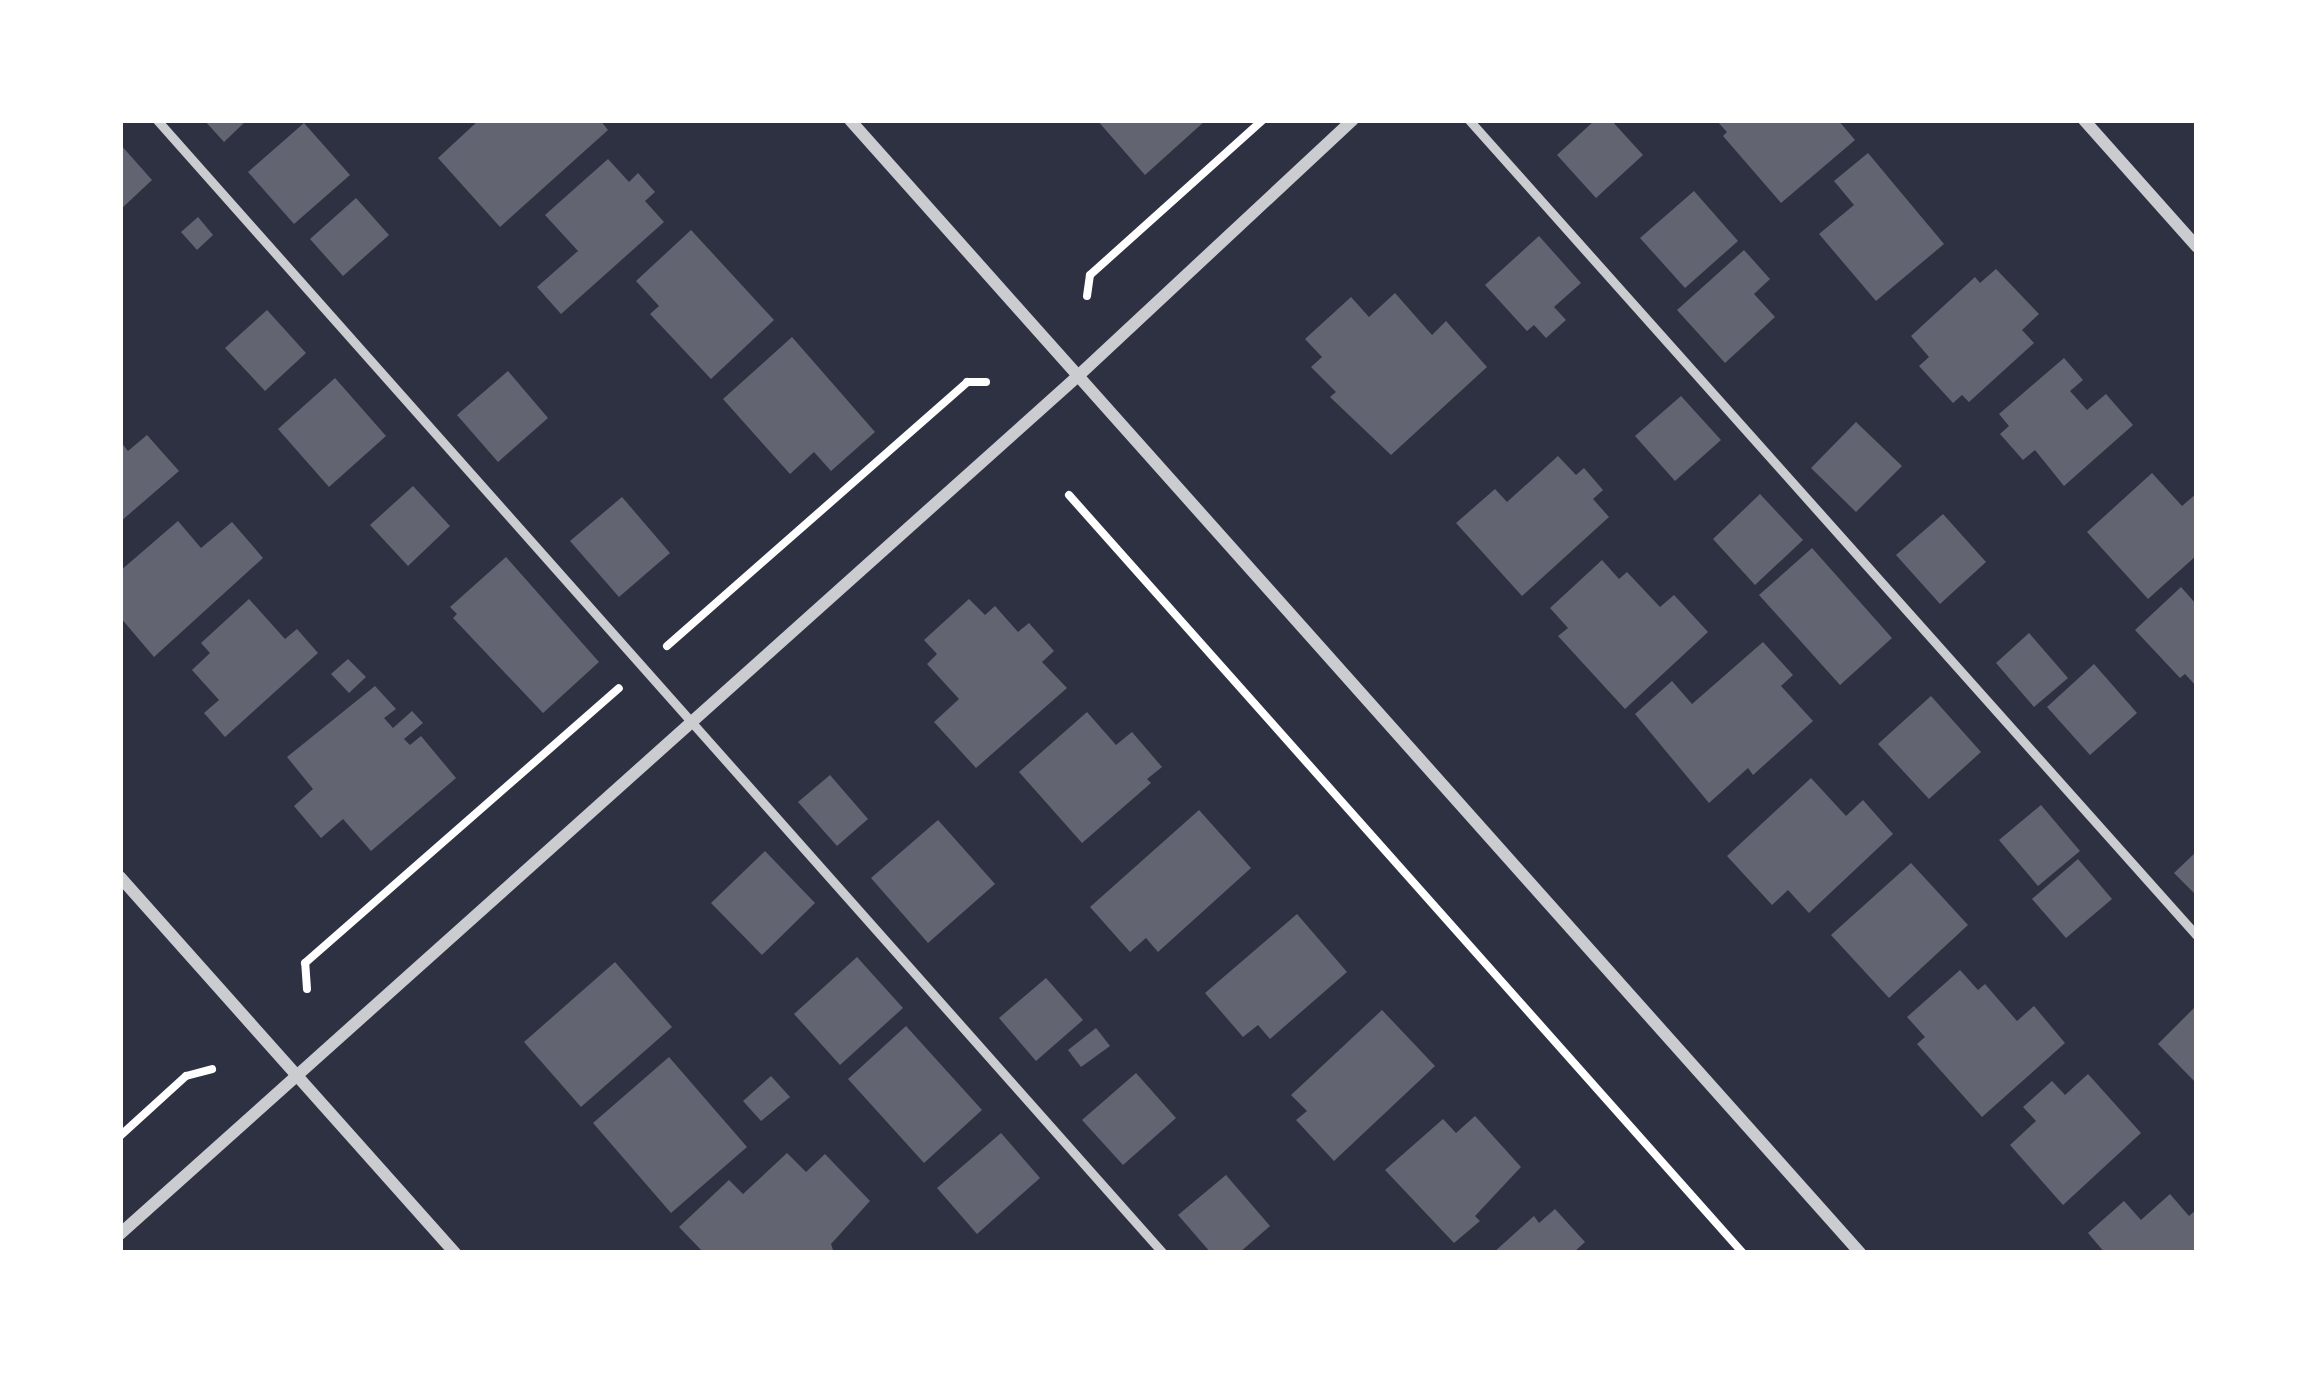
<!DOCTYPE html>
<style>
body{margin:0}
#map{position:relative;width:2317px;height:1373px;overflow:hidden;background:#2d3142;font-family:"Roboto Condensed",sans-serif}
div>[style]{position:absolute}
.building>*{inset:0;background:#626471}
.path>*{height:8px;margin:-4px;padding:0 4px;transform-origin:4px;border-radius:4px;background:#fff}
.service>*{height:9px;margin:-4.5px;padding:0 4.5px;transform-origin:4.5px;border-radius:4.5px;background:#caccd0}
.minor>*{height:12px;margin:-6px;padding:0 6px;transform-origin:6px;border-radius:6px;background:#caccd0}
span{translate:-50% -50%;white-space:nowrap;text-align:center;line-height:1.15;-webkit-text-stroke:12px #fff;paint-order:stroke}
.frame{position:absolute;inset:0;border:123px solid #fff;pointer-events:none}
</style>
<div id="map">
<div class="building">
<i style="clip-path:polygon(204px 120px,247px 120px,224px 142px)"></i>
<i style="clip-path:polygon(479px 120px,600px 120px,608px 130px,500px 227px,438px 158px)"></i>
<i style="clip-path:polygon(1097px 120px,1206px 120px,1145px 175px)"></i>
<i style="clip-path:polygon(1595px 120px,1611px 120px,1643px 155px,1596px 198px,1557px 155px)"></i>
<i style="clip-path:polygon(1716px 120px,1838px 120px,1855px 140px,1781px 203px,1723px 136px,1727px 132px)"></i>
<i style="clip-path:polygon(304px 123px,350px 175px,294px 224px,248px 172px)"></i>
<i style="clip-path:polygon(120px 144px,152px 180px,120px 210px)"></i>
<i style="clip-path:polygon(1868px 153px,1944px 244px,1876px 301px,1819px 234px,1854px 205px,1834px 181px)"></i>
<i style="clip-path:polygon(608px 159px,629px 182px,638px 173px,655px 192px,645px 201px,664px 222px,561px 314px,537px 287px,578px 251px,545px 215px)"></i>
<i style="clip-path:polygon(1694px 191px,1738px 241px,1685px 288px,1640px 238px)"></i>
<i style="clip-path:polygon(356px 198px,389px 235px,343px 276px,310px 239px)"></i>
<i style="clip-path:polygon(198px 217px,213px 235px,197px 250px,181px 232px)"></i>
<i style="clip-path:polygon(691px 230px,774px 320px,711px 379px,650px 314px,659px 306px,636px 281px)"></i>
<i style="clip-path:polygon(1539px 236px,1581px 283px,1554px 307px,1566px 320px,1546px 338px,1534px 325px,1527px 331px,1485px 285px)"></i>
<i style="clip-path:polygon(1744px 250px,1770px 279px,1754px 294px,1775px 317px,1725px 363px,1677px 310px)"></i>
<i style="clip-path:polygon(1996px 269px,2039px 314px,2022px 330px,2034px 343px,1969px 402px,1962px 395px,1953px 403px,1919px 366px,1929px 357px,1911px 336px,1975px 277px,1980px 283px)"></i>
<i style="clip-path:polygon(1395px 293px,1432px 335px,1446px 321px,1487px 367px,1391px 455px,1330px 397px,1336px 392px,1311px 367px,1322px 357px,1305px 339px,1351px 297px,1369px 317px)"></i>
<i style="clip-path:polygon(267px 310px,306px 353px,265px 391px,225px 348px)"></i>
<i style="clip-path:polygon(792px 337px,875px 432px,831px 471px,814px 452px,790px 474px,723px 399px)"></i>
<i style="clip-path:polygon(2064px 358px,2083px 380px,2070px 391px,2087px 410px,2106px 394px,2133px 425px,2064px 486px,2035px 450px,2023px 460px,2000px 434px,2009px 426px,1999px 414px)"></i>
<i style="clip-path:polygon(508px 371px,548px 418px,498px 462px,457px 415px)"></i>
<i style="clip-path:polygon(335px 378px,386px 436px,329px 487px,278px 429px)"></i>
<i style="clip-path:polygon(1681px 396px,1721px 440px,1675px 481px,1635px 436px)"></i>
<i style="clip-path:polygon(1856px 422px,1902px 466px,1856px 512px,1811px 468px)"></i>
<i style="clip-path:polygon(147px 435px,179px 471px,120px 522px,120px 441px,128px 451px)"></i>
<i style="clip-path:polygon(1558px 456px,1576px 475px,1584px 468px,1603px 490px,1593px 499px,1609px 517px,1522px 596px,1456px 523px,1495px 489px,1507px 502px)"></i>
<i style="clip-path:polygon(2152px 473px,2182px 506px,2197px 493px,2197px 555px,2148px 599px,2087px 532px)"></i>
<i style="clip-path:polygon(413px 486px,450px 526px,408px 566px,370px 525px)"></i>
<i style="clip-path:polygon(1760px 494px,1803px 540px,1755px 585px,1713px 539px)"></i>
<i style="clip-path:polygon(622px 497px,670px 553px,619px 597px,570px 541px)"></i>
<i style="clip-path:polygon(1943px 514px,1986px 562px,1940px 604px,1896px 555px)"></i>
<i style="clip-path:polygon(178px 521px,201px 548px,232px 522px,263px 558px,154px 657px,120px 617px,120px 571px)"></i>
<i style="clip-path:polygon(1812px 548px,1892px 638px,1840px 685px,1759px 595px)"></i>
<i style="clip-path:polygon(506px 557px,599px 662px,543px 713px,453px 618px,457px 614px,450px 607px)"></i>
<i style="clip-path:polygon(1602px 560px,1619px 579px,1627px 572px,1660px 607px,1674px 595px,1708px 632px,1625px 709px,1558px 636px,1568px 628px,1550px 608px)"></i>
<i style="clip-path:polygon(2181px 587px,2197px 605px,2197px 687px,2185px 674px,2180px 678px,2135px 630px)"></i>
<i style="clip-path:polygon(249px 599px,285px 639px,297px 629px,318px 653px,225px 737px,204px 713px,219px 700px,192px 670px,210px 653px,201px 643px)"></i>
<i style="clip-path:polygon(969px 599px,985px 615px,995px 606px,1018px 632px,1029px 623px,1054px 651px,1042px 662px,1067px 688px,976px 768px,934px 722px,959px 699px,927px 664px,937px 654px,924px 640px)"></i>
<i style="clip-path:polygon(2029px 633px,2068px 678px,2034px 707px,1996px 663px)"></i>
<i style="clip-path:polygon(1763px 642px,1793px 675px,1781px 686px,1813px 721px,1753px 775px,1748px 768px,1709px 803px,1635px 714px,1672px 681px,1692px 704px)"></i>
<i style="clip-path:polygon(348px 659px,366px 677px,349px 693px,331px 674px)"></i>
<i style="clip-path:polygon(2094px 664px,2137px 713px,2090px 755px,2047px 707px)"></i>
<i style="clip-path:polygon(375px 686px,396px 709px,384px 718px,393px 728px,412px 711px,423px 723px,404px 739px,410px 745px,421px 736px,456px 778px,371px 851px,343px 819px,321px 838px,294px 806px,313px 789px,287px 757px)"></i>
<i style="clip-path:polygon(1931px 696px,1981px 752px,1929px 799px,1878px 744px)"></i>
<i style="clip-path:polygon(1087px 712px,1116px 745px,1132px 732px,1162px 767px,1147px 779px,1151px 783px,1082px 843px,1019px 772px)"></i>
<i style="clip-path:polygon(830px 775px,868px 819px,837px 846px,798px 802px)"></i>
<i style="clip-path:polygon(1811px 778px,1846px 816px,1863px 800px,1893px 834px,1809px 913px,1788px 890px,1772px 905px,1727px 856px)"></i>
<i style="clip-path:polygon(2041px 805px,2080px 851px,2038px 886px,1999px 840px)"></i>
<i style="clip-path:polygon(1199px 810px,1251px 868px,1158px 952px,1146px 938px,1130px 952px,1090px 907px)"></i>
<i style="clip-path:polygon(938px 820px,995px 884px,928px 943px,871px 878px)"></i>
<i style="clip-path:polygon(765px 851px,815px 903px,762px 955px,711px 903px)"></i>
<i style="clip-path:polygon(2197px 851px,2197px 896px,2174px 873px)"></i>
<i style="clip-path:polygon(2078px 859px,2112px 899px,2066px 938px,2032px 899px)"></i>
<i style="clip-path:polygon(1911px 863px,1968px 925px,1889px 998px,1831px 935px)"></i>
<i style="clip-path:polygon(1297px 914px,1347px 972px,1270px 1039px,1258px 1025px,1243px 1037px,1205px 993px)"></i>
<i style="clip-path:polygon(857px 957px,903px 1008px,840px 1065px,794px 1014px)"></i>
<i style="clip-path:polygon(615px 962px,672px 1027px,581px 1107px,524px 1042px)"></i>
<i style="clip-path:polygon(1960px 970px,1978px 990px,1985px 984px,2017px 1021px,2034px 1006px,2065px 1043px,1982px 1117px,1917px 1044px,1925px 1037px,1907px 1017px)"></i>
<i style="clip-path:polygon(1046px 978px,1083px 1020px,1036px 1061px,999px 1018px)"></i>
<i style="clip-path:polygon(2197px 1005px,2197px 1084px,2158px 1044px)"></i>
<i style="clip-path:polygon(1382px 1010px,1435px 1066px,1334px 1161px,1296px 1120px,1307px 1111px,1291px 1095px)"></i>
<i style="clip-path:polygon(906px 1026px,982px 1110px,924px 1163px,848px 1079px)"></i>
<i style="clip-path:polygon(1096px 1028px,1110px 1046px,1081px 1067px,1068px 1050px)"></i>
<i style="clip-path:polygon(669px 1057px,747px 1147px,671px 1213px,593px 1123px)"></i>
<i style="clip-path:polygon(1136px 1073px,1176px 1118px,1123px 1165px,1082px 1120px)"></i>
<i style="clip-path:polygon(2088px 1074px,2141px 1133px,2063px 1205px,2010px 1145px,2036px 1121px,2023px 1107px,2052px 1081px,2065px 1095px)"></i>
<i style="clip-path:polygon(771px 1076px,790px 1097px,761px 1121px,743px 1101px)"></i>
<i style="clip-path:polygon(1475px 1116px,1521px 1167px,1475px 1216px,1480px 1221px,1454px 1243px,1385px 1170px,1443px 1119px,1456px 1133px)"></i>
<i style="clip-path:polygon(1001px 1133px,1040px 1178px,977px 1234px,937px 1188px)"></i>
<i style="clip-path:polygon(787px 1153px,806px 1172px,825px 1154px,870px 1201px,831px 1244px,834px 1253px,704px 1253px,679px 1227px,729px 1180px,743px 1194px)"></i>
<i style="clip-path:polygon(1226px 1175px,1270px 1226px,1239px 1253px,1211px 1253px,1178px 1215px)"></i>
<i style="clip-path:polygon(2170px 1194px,2189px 1216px,2197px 1209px,2197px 1253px,2105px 1253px,2088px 1233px,2124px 1201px,2141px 1220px)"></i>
<i style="clip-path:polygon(1555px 1209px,1585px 1242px,1573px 1253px,1493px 1253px,1534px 1216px,1539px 1223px)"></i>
</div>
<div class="path">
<i style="left:1087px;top:296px;width:21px;rotate:-82deg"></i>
<i style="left:1090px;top:275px;width:232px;rotate:-41.9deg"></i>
<i style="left:1069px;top:495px;width:1014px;rotate:48.36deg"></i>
<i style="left:667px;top:646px;width:400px;rotate:-41.3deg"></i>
<i style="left:967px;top:382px;width:19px"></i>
<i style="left:307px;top:989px;width:26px;rotate:-94deg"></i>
<i style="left:305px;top:963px;width:417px;rotate:-41.2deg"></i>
<i style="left:120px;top:1136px;width:89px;rotate:-42.3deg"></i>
<i style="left:186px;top:1076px;width:27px;rotate:-15deg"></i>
</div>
<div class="service">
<i style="left:157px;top:120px;width:1515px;rotate:48.4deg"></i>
<i style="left:1469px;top:120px;width:1094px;rotate:48.26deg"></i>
</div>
<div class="minor">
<i style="left:850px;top:120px;width:1518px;rotate:48.28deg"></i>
<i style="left:2084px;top:120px;width:170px;rotate:48.3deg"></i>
<i style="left:120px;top:877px;width:504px;rotate:48.3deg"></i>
<i style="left:120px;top:1234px;width:1286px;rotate:-41.85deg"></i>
<i style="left:1078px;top:376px;width:376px;rotate:-43deg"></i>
</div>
<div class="frame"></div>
</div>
